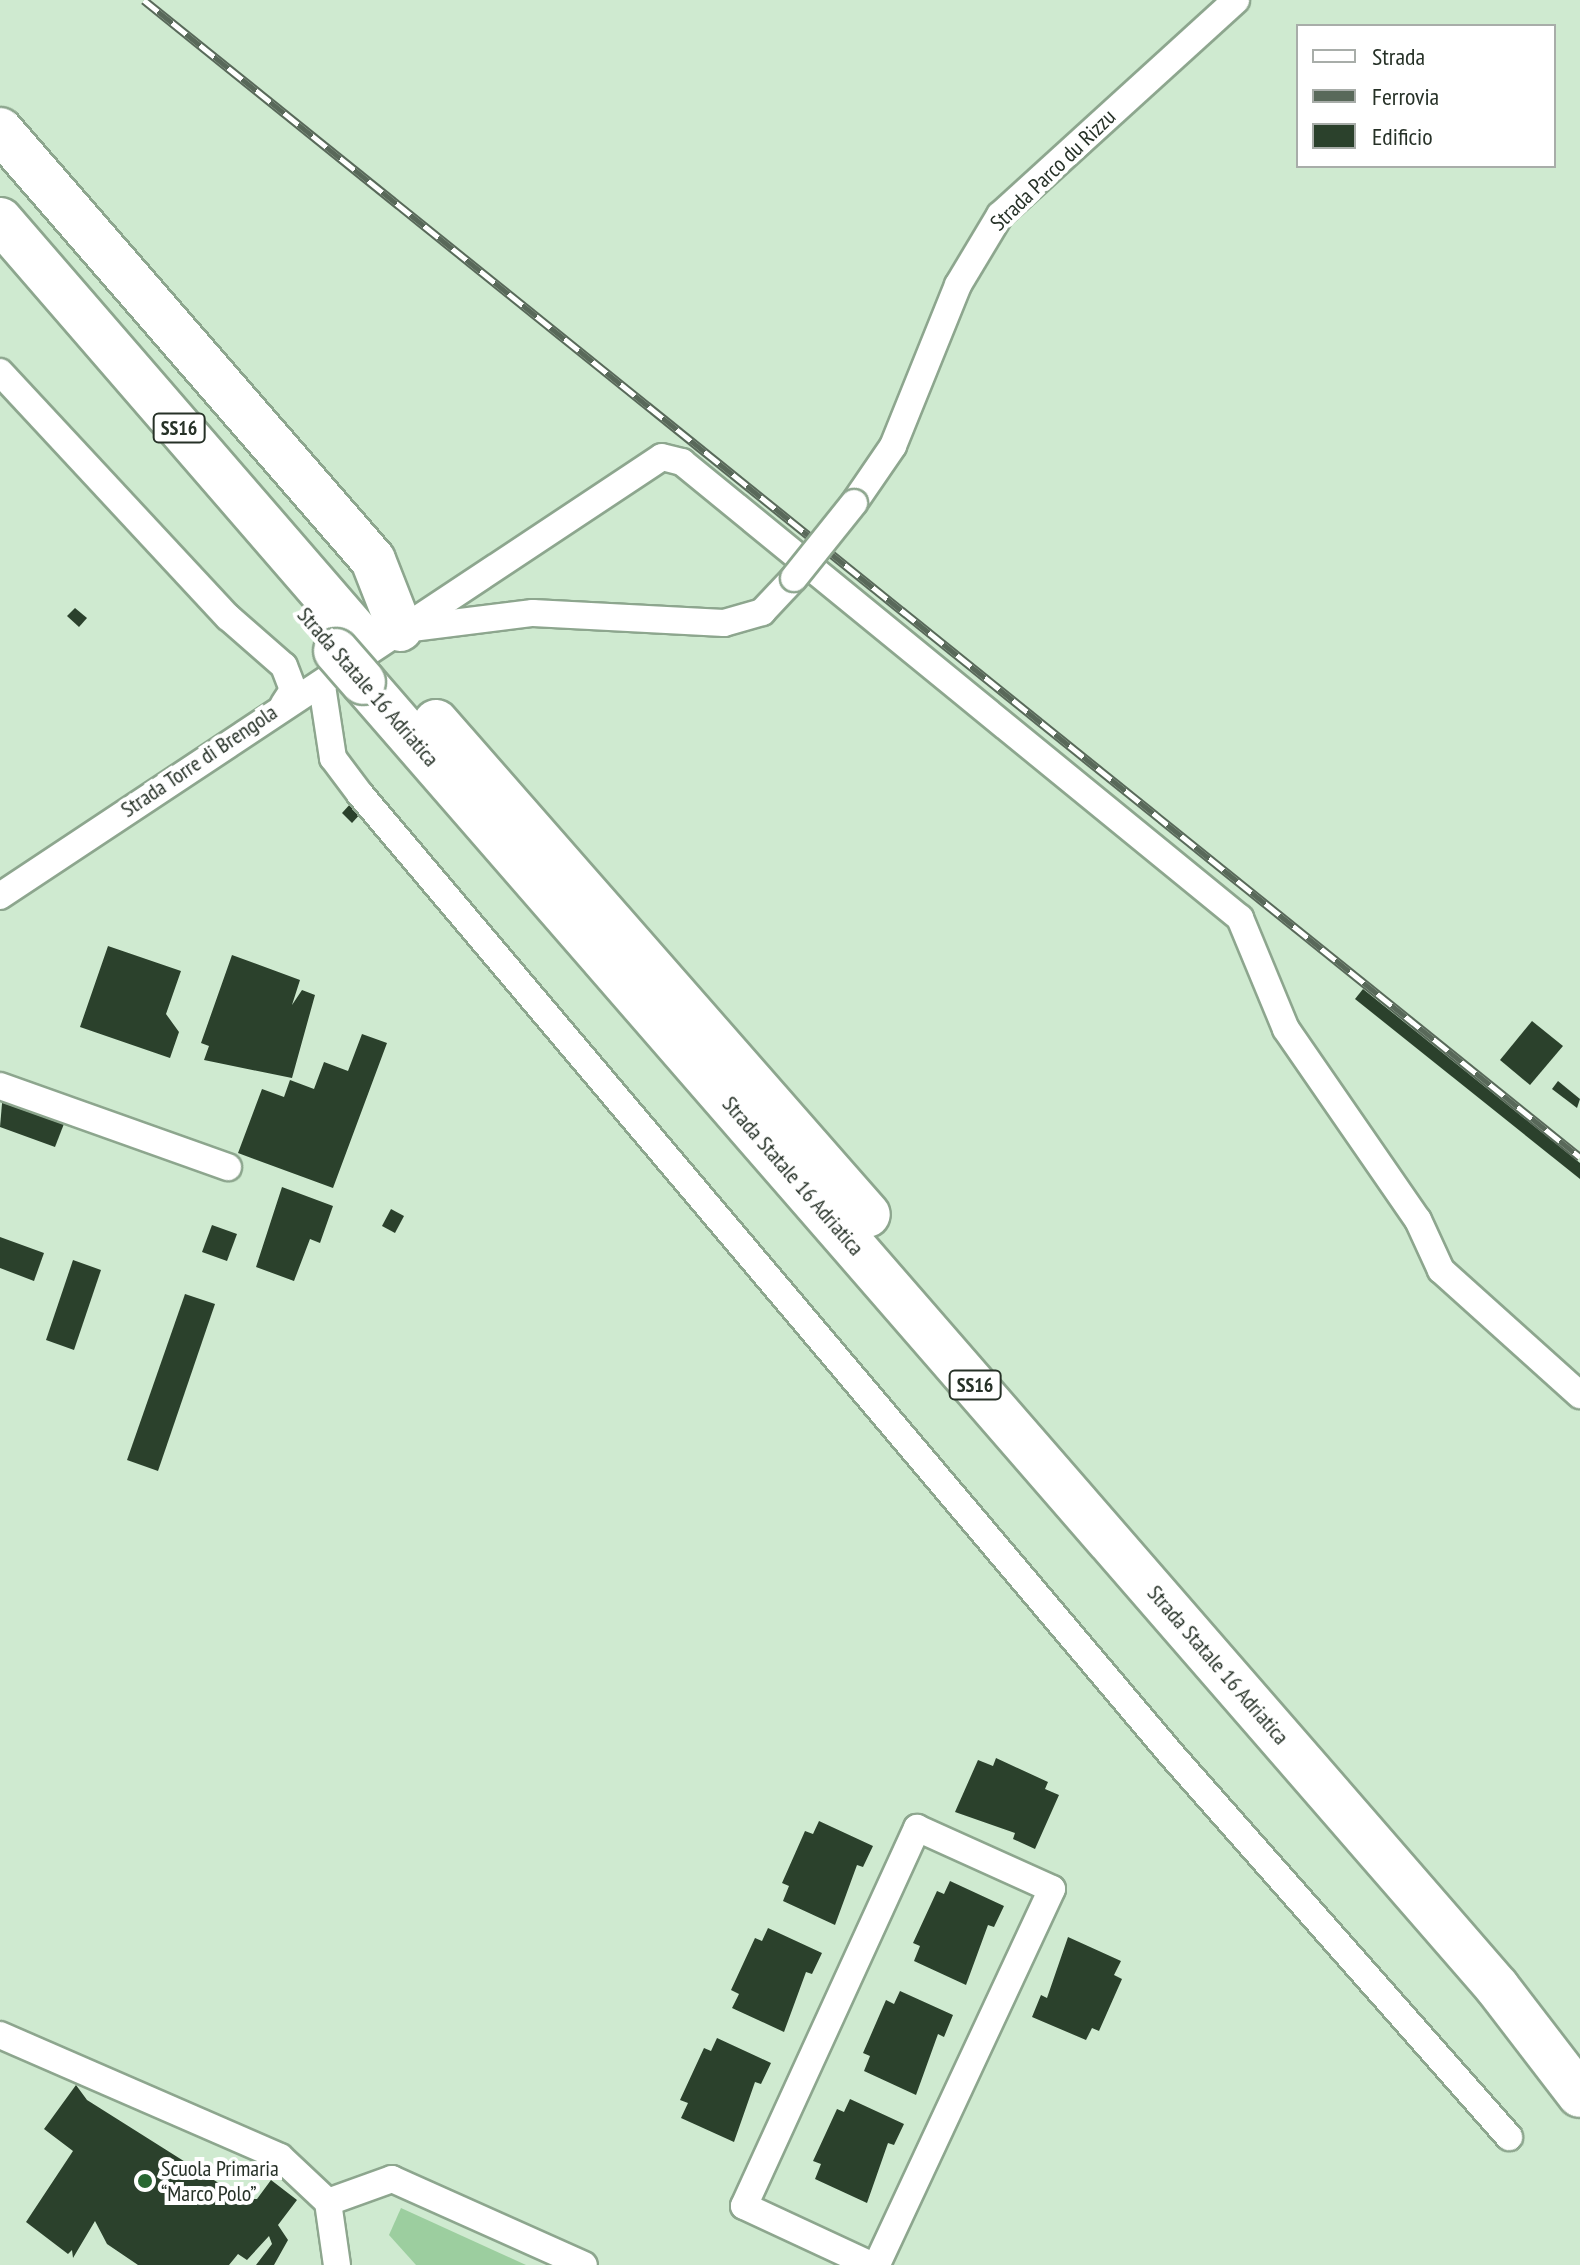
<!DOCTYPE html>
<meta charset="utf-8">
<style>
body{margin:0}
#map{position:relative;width:1580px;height:2265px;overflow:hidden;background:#cfead0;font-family:"PT Sans Narrow",sans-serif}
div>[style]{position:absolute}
.green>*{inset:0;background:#9cce9f}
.building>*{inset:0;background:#2b412c}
.roads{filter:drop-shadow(2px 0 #8da68e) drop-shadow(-2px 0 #8da68e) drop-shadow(0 2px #8da68e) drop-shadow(0 -2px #8da68e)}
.minor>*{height:26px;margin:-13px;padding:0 13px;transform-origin:13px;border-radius:13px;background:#fff}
.trunk>*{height:44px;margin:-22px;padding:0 22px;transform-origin:22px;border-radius:22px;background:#fff}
.rail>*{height:9px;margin-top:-4.5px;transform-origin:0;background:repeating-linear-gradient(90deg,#fff 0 18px,#59695a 0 36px);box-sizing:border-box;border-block:2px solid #59695a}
.bridges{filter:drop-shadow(2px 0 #8da68e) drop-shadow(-2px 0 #8da68e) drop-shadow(0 2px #8da68e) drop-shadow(0 -2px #8da68e)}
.minor-bridge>*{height:26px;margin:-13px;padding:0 13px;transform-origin:13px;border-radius:13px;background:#fff}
.trunk-bridge>*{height:44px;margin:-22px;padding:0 22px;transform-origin:22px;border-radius:22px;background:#fff}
.dots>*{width:22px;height:22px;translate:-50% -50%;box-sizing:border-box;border:4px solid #fff;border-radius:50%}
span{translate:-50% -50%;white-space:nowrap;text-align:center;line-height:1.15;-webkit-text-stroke:8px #fff;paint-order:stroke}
.shield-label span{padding:2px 6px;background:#fff;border:2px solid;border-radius:6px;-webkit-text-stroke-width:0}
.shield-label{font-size:20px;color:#263127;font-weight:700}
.street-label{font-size:22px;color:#263127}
.poi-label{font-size:22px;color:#263127}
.left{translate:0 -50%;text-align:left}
.legend{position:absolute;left:1296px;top:24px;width:260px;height:144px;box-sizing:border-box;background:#fff;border:2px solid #a8ada9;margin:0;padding:10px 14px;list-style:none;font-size:24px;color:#263127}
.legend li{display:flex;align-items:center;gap:16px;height:40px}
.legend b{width:40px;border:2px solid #a8ada9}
</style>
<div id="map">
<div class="green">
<i style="clip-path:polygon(401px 2208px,526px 2265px,416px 2265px,389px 2235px)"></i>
</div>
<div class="building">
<i style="clip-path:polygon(75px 608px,87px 618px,79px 627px,67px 616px)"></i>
<i style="clip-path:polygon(352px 802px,362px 812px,352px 823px,342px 813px)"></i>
<i style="clip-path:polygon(108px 946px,181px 971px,166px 1014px,179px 1032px,170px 1058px,80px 1027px)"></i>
<i style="clip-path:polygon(232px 955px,300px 980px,292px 1005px,302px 990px,315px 995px,292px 1078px,204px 1060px,209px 1046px,201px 1043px)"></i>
<i style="clip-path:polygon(1363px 989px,1580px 1163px,1580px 1179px,1355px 999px)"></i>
<i style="clip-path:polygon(1532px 1021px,1563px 1046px,1530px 1085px,1500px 1060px)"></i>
<i style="clip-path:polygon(362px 1034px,387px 1043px,333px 1188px,238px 1153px,262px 1089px,284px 1097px,290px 1080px,314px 1089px,324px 1062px,348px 1071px)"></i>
<i style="clip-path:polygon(1558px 1081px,1580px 1099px,1577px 1108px,1552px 1089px)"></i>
<i style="clip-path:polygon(3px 1092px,67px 1116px,55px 1147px,0 1127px)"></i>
<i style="clip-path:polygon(282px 1187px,333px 1206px,320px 1243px,310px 1239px,294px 1281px,256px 1267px)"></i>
<i style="clip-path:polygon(391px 1209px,404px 1216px,395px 1233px,382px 1226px)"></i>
<i style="clip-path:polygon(212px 1225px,237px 1234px,227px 1261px,202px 1252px)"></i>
<i style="clip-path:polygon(0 1237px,44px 1253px,34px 1281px,0 1268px)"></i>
<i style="clip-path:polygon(73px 1260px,101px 1270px,74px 1350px,46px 1340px)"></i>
<i style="clip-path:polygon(185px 1294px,215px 1304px,158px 1471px,127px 1460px)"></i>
<i style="clip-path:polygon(996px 1758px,1048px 1782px,1045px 1789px,1059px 1795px,1035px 1849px,1013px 1839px,1015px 1833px,955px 1812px,978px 1760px,993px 1766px)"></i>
<i style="clip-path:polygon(819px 1821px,873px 1846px,863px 1867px,857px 1865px,835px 1925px,783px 1901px,789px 1886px,782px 1883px,805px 1831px,813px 1834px)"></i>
<i style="clip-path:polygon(950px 1881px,1004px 1906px,994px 1927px,988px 1925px,966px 1985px,914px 1961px,920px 1946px,913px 1943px,937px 1891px,944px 1894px)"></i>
<i style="clip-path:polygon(768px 1928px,822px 1953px,812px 1974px,806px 1972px,784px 2032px,732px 2008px,739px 1994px,731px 1990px,755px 1938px,762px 1941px)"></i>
<i style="clip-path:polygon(1068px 1937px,1121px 1961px,1114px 1975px,1122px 1979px,1099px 2031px,1092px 2028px,1086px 2040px,1032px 2017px,1041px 1995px,1047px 1998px)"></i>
<i style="clip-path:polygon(900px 1991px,953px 2015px,944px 2037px,938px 2034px,916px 2095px,864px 2071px,870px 2056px,863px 2053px,886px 2000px,894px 2004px)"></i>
<i style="clip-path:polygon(717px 2038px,771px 2063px,761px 2084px,755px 2082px,734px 2142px,681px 2118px,688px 2103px,680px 2100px,704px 2048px,711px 2051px)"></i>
<i style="clip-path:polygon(76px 2085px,87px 2100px,244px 2199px,257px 2199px,271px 2180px,297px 2200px,278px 2225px,288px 2240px,274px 2265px,256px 2265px,272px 2244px,269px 2236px,247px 2260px,238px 2254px,229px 2265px,138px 2265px,107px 2244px,95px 2221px,73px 2258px,72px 2250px,68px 2254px,26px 2222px,73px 2151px,44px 2129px)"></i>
<i style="clip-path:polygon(850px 2099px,904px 2124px,894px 2145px,888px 2143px,867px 2203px,815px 2179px,821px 2164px,813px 2161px,837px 2109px,844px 2112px)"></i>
</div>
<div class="roads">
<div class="minor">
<i style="left:0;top:372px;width:335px;rotate:47.1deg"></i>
<i style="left:228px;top:617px;width:74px;rotate:41.2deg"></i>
<i style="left:284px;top:666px;width:26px;rotate:69deg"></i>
<i style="left:293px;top:690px;width:17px;rotate:123deg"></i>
<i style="left:854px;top:503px;width:69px;rotate:-55.6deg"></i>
<i style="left:893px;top:446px;width:174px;rotate:-68deg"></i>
<i style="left:958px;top:285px;width:82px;rotate:-59deg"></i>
<i style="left:1000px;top:215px;width:319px;rotate:-42.3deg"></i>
<i style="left:404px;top:629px;width:130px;rotate:-7.1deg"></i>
<i style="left:533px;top:613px;width:191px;rotate:3deg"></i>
<i style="left:724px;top:623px;width:40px;rotate:-16deg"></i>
<i style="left:762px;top:612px;width:47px;rotate:-46.7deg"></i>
<i style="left:322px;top:686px;width:73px;rotate:81.3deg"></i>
<i style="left:333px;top:758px;width:45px;rotate:53.1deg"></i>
<i style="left:360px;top:794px;width:1257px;rotate:49.81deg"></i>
<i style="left:1171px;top:1754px;width:511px;rotate:48.57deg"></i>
<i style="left:0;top:896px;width:794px;rotate:-33.55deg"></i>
<i style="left:662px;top:457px;width:21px;rotate:14deg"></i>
<i style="left:682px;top:462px;width:721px;rotate:39.26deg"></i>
<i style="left:1240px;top:918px;width:120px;rotate:67.5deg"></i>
<i style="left:1286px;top:1029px;width:232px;rotate:55.4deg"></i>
<i style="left:1418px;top:1220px;width:55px;rotate:65.3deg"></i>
<i style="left:1441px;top:1270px;width:187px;rotate:42deg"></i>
<i style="left:0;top:1086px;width:242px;rotate:19.6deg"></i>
<i style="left:0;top:2035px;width:305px;rotate:23.5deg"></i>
<i style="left:280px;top:2157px;width:66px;rotate:43.2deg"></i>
<i style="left:328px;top:2202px;width:64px;rotate:81.9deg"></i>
<i style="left:328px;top:2202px;width:68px;rotate:-19.8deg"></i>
<i style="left:392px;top:2179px;width:210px;rotate:24.1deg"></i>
<i style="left:871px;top:2265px;width:140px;rotate:-155.1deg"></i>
<i style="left:744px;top:2206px;width:416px;rotate:-65.4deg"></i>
<i style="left:917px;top:1828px;width:148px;rotate:24.3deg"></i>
<i style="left:1052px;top:1889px;width:415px;rotate:115deg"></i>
</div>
<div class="trunk">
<i style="left:0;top:130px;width:569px;rotate:49.06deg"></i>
<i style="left:373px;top:560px;width:74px;rotate:68.6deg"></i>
<i style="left:0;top:220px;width:549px;rotate:49.14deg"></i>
<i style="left:363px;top:682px;width:1729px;rotate:49.01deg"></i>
<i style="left:1497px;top:1987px;width:136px;rotate:52.5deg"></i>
<i style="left:436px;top:722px;width:655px;rotate:48.77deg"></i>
</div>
</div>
<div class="rail">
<i style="left:144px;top:0;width:1844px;rotate:38.86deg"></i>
</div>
<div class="bridges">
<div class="minor-bridge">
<i style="left:794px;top:578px;width:96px;rotate:-51.3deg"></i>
</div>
<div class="trunk-bridge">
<i style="left:336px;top:651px;width:41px;rotate:48.9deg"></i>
</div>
</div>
<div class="dots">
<i style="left:145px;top:2181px;background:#286731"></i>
</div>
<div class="shield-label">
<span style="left:179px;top:428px">SS16</span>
<span style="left:975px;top:1385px">SS16</span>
</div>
<div class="street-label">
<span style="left:1053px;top:170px;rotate:-44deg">Strada Parco du Rizzu</span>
<span style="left:368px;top:687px;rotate:49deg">Strada Statale 16 Adriatica</span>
<span style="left:199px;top:761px;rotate:-34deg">Strada Torre di Brengola</span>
<span style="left:793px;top:1176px;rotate:49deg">Strada Statale 16 Adriatica</span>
<span style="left:1218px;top:1665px;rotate:49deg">Strada Statale 16 Adriatica</span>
</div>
<div class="poi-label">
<span class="left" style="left:161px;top:2181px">Scuola Primaria<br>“Marco Polo”</span>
</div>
<ul class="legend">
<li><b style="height:10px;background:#fff"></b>Strada</li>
<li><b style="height:10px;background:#59695a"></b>Ferrovia</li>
<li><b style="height:22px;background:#2b412c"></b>Edificio</li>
</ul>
</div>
